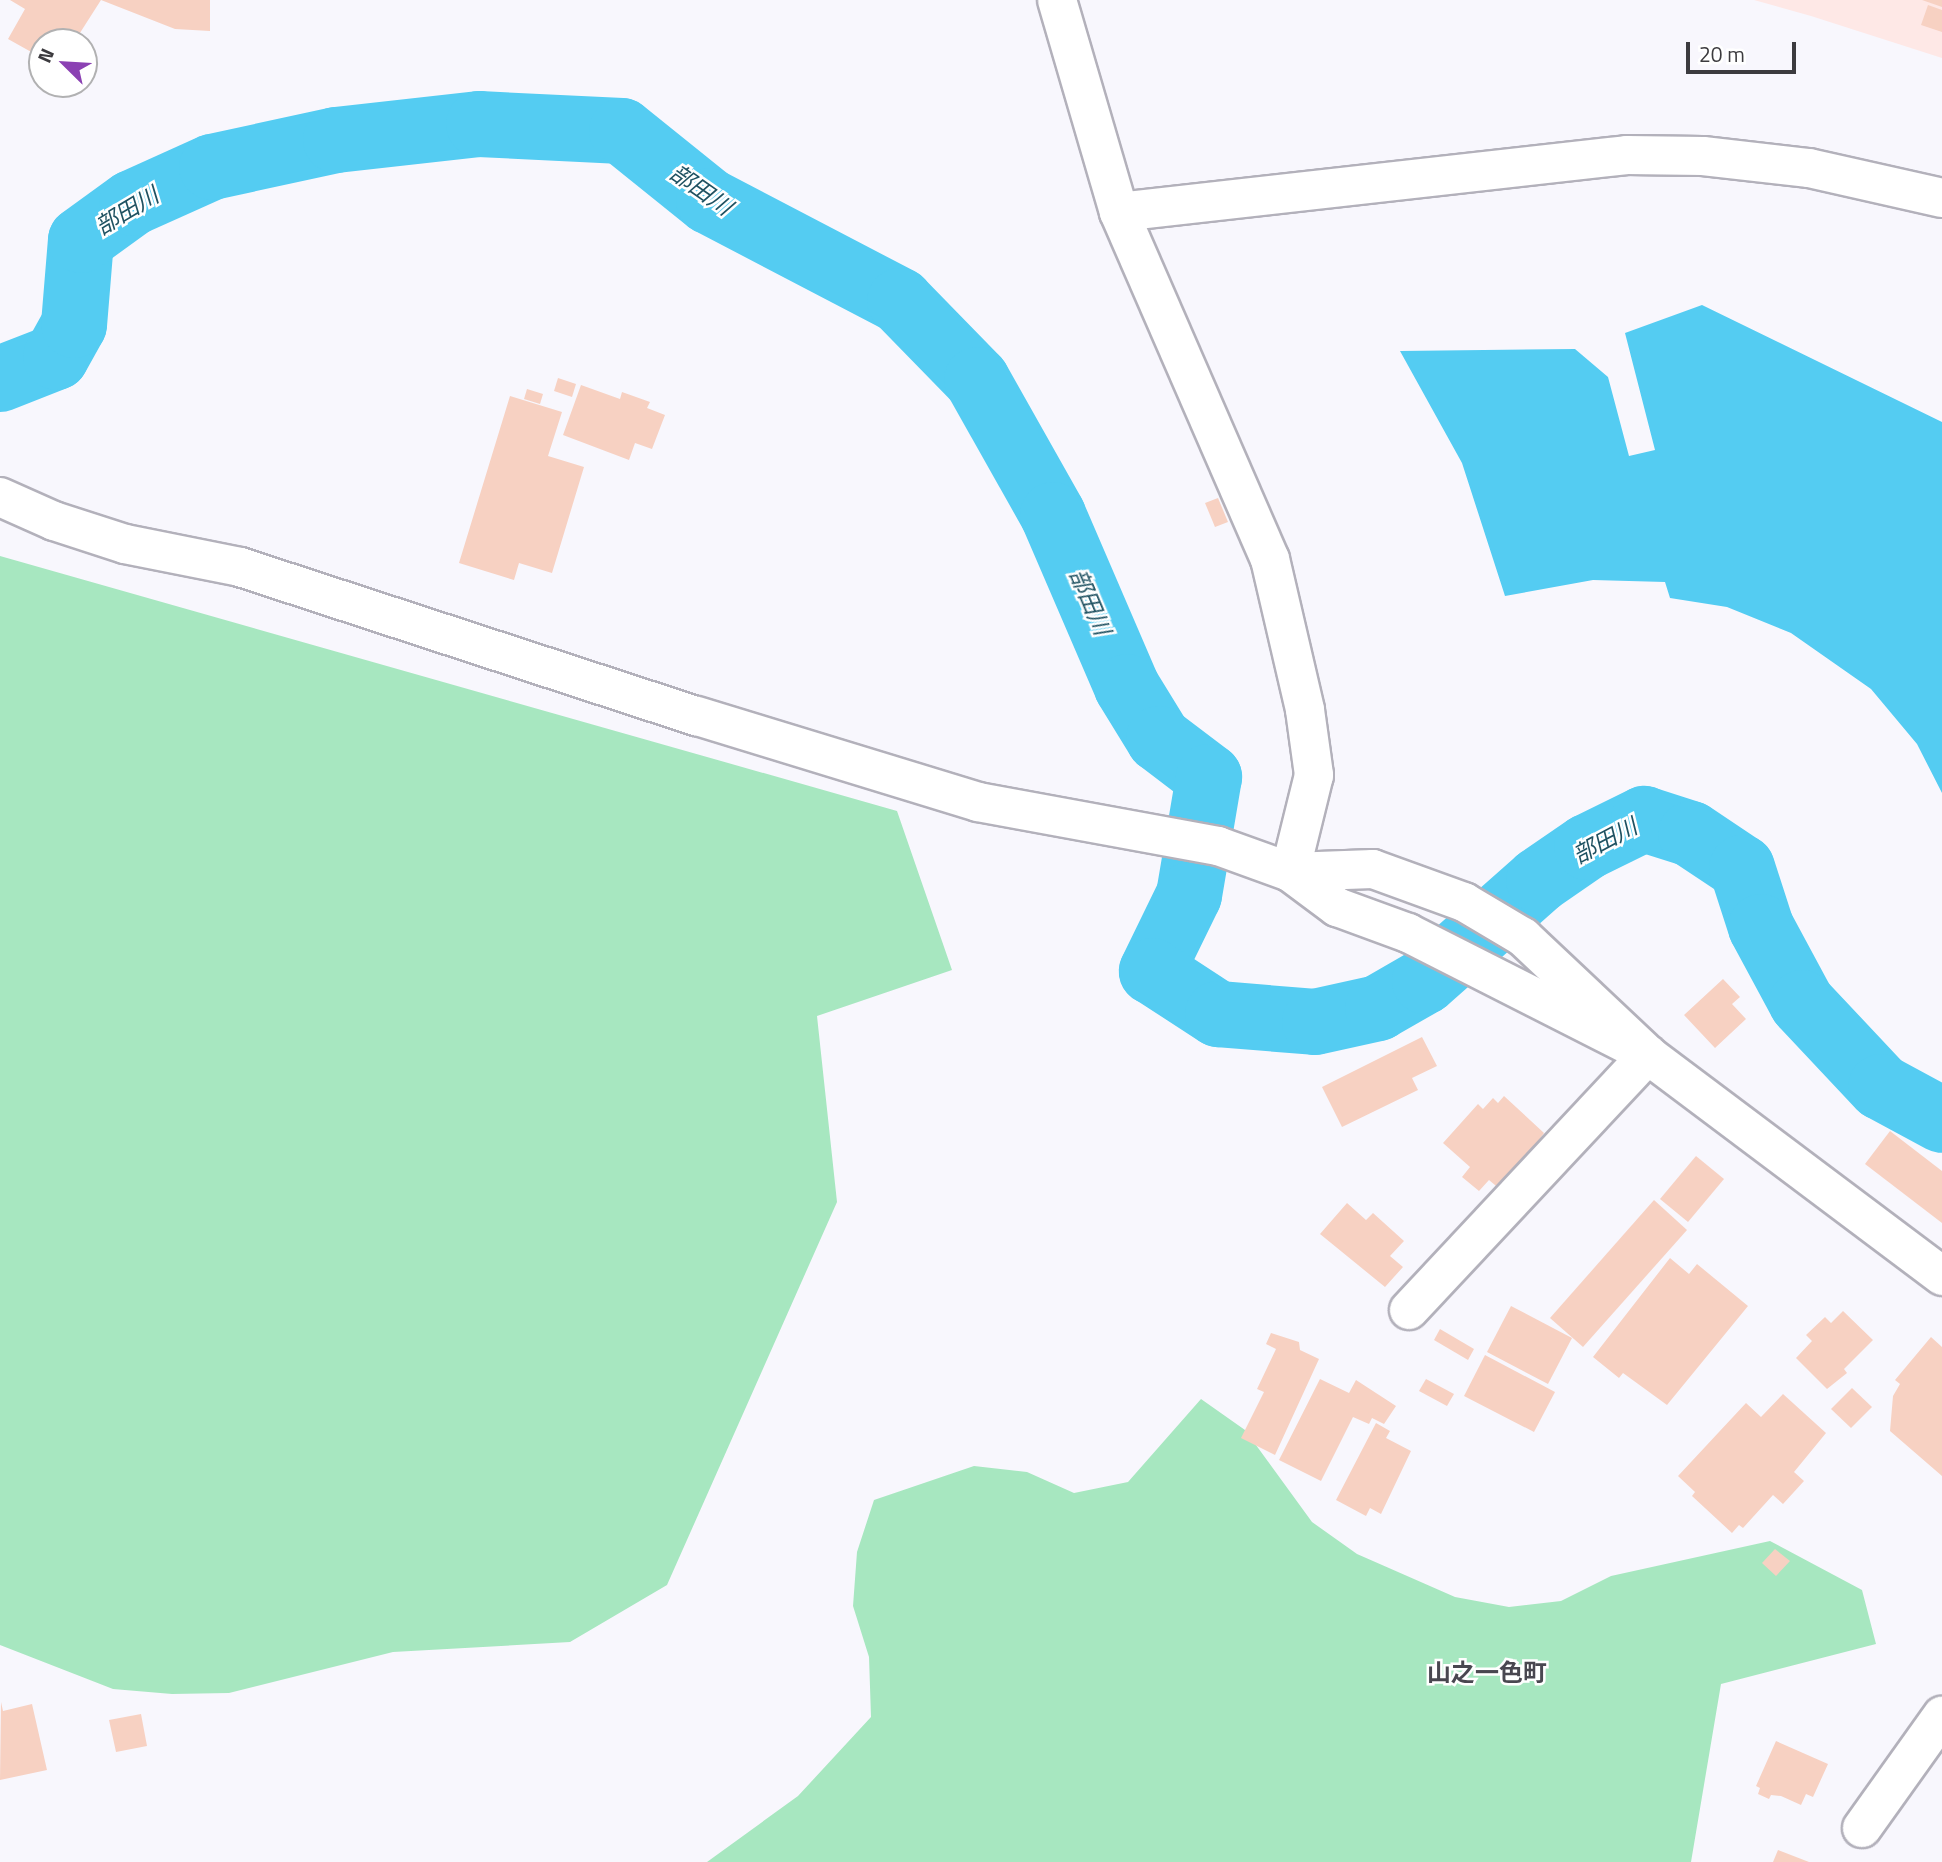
<!DOCTYPE html>
<meta charset="utf-8">
<style>
body{margin:0}
#map{position:relative;width:1942px;height:1862px;overflow:hidden;background:#f8f7fd;font-family:"Titillium Web","Noto Sans JP",sans-serif}
div>[style]{position:absolute}
.industrial>*{inset:0;background:#fee8e6}
.green>*{inset:0;background:#a7e7c0}
.water>*{inset:0;background:#54ccf2}
.river>*{height:66px;margin:-33px;padding:0 33px;transform-origin:33px;border-radius:33px;background:#54ccf2}
.building>*{inset:0;background:#f7d1c2}
.roads{filter:drop-shadow(2px 0 #b3b1bb) drop-shadow(-2px 0 #b3b1bb) drop-shadow(0 2px #b3b1bb) drop-shadow(0 -2px #b3b1bb)}
.minor>*{height:38px;margin:-19px;padding:0 19px;transform-origin:19px;border-radius:19px;background:#fff}
.tertiary>*{height:38px;margin:-19px;padding:0 19px;transform-origin:19px;border-radius:19px;background:#fff}
span{translate:-50% -50%;white-space:nowrap;text-align:center;line-height:1.15;-webkit-text-stroke:5px #fff;paint-order:stroke}
.water-label{font-size:23px;color:#1f5262;font-style:italic}
.quarter-label{font-size:24px;color:#494750;font-weight:700}
.north{position:absolute;left:28px;top:28px;width:70px;height:70px;box-sizing:border-box;background:#fff;border:2px solid #b1b1b2;border-radius:50%;rotate:294deg;font-size:19px;font-weight:700;line-height:28px;text-align:center;color:#3c3b3f}
.north::after{content:'';display:block;margin:auto;width:24px;height:32px;background:#8b41b3;clip-path:polygon(50% 0,100% 100%,50% 72%,0 100%)}
.scale{position:absolute;left:1686px;top:42px;width:110px;height:32px;box-sizing:border-box;border:4px solid #3c3b3f;border-top:0;padding-left:9px;font-size:21px;line-height:24px;white-space:nowrap;color:#3c3b3f;-webkit-text-stroke:5px #fff;paint-order:stroke}
</style>
<div id="map">
<div class="industrial">
<i style="clip-path:polygon(1754px 0,1942px 0,1942px 58px,1811px 16px)"></i>
</div>
<div class="green">
<i style="clip-path:polygon(0 556px,897px 811px,952px 970px,817px 1016px,837px 1202px,667px 1585px,570px 1642px,393px 1652px,229px 1693px,172px 1694px,113px 1689px,0 1645px)"></i>
<i style="clip-path:polygon(1201px 1399px,1245px 1430px,1312px 1522px,1357px 1554px,1455px 1597px,1509px 1607px,1561px 1601px,1611px 1576px,1770px 1541px,1862px 1590px,1876px 1644px,1721px 1684px,1691px 1862px,707px 1862px,798px 1796px,871px 1717px,869px 1657px,853px 1606px,857px 1552px,874px 1500px,974px 1466px,1027px 1472px,1074px 1493px,1128px 1482px)"></i>
</div>
<div class="water">
<i style="clip-path:polygon(1702px 305px,1942px 422px,1942px 793px,1917px 744px,1871px 689px,1791px 633px,1727px 607px,1670px 598px,1665px 582px,1593px 580px,1505px 596px,1462px 463px,1400px 351px,1575px 349px,1608px 377px,1629px 456px,1655px 450px,1625px 333px)"></i>
</div>
<div class="river">
<i style="left:0;top:379px;width:60px;rotate:-21.4deg"></i>
<i style="left:56px;top:357px;width:37px;rotate:-61deg"></i>
<i style="left:74px;top:325px;width:85px;rotate:-85.3deg"></i>
<i style="left:81px;top:240px;width:63px;rotate:-36deg"></i>
<i style="left:132px;top:203px;width:88px;rotate:-24.2deg"></i>
<i style="left:212px;top:167px;width:127px;rotate:-12.3deg"></i>
<i style="left:336px;top:140px;width:144px;rotate:-6.4deg"></i>
<i style="left:479px;top:124px;width:143px;rotate:2.8deg"></i>
<i style="left:622px;top:131px;width:112px;rotate:38.8deg"></i>
<i style="left:709px;top:201px;width:216px;rotate:27.6deg"></i>
<i style="left:900px;top:301px;width:110px;rotate:45.7deg"></i>
<i style="left:977px;top:380px;width:155px;rotate:60.6deg"></i>
<i style="left:1053px;top:515px;width:187px;rotate:66.7deg"></i>
<i style="left:1127px;top:687px;width:61px;rotate:58.4deg"></i>
<i style="left:1159px;top:739px;width:63px;rotate:37.2deg"></i>
<i style="left:1209px;top:777px;width:120px;rotate:99.6deg"></i>
<i style="left:1189px;top:895px;width:85px;rotate:116deg"></i>
<i style="left:1152px;top:971px;width:79px;rotate:33.1deg"></i>
<i style="left:1218px;top:1014px;width:97px;rotate:4.7deg"></i>
<i style="left:1315px;top:1022px;width:65px;rotate:-12.5deg"></i>
<i style="left:1378px;top:1008px;width:54px;rotate:-29.9deg"></i>
<i style="left:1425px;top:981px;width:152px;rotate:-41.5deg"></i>
<i style="left:1539px;top:880px;width:58px;rotate:-34.5deg"></i>
<i style="left:1587px;top:847px;width:64px;rotate:-26.2deg"></i>
<i style="left:1644px;top:819px;width:49px;rotate:17.7deg"></i>
<i style="left:1691px;top:834px;width:61px;rotate:33.7deg"></i>
<i style="left:1742px;top:868px;width:62px;rotate:72.1deg"></i>
<i style="left:1761px;top:927px;width:86px;rotate:61.7deg"></i>
<i style="left:1802px;top:1003px;width:115px;rotate:46.8deg"></i>
<i style="left:1881px;top:1087px;width:69px;rotate:28.4deg"></i>
</div>
<div class="building">
<i style="clip-path:polygon(10px 0,210px 0,210px 31px,175px 29px,101px 0,78px 36px,91px 43px,84px 54px,84px 42px,42px 42px,42px 58px,8px 39px,25px 9px)"></i>
<i style="clip-path:polygon(1922px 0,1942px 0,1942px 7px)"></i>
<i style="clip-path:polygon(1928px 5px,1942px 10px,1942px 32px,1921px 25px)"></i>
<i style="clip-path:polygon(558px 378px,576px 384px,572px 397px,554px 391px)"></i>
<i style="clip-path:polygon(581px 385px,620px 399px,622px 392px,650px 402px,647px 408px,665px 415px,652px 449px,635px 443px,629px 460px,563px 435px)"></i>
<i style="clip-path:polygon(527px 389px,543px 394px,540px 404px,524px 399px)"></i>
<i style="clip-path:polygon(510px 396px,562px 412px,548px 456px,584px 467px,552px 573px,519px 563px,514px 580px,459px 563px)"></i>
<i style="clip-path:polygon(1218px 498px,1228px 522px,1215px 527px,1205px 503px)"></i>
<i style="clip-path:polygon(1723px 979px,1740px 997px,1732px 1004px,1746px 1019px,1715px 1048px,1684px 1015px)"></i>
<i style="clip-path:polygon(1422px 1037px,1437px 1066px,1412px 1078px,1418px 1090px,1342px 1127px,1322px 1087px)"></i>
<i style="clip-path:polygon(1504px 1096px,1544px 1133px,1539px 1140px,1544px 1144px,1502px 1191px,1489px 1180px,1479px 1191px,1462px 1177px,1470px 1167px,1443px 1143px,1478px 1104px,1483px 1109px,1493px 1098px,1498px 1103px)"></i>
<i style="clip-path:polygon(1890px 1131px,1942px 1171px,1942px 1223px,1865px 1164px)"></i>
<i style="clip-path:polygon(1696px 1156px,1724px 1179px,1688px 1222px,1660px 1199px)"></i>
<i style="clip-path:polygon(1654px 1200px,1687px 1230px,1583px 1347px,1550px 1318px)"></i>
<i style="clip-path:polygon(1347px 1203px,1366px 1220px,1373px 1213px,1404px 1241px,1390px 1256px,1403px 1267px,1385px 1287px,1320px 1234px)"></i>
<i style="clip-path:polygon(1670px 1258px,1689px 1274px,1697px 1264px,1748px 1306px,1667px 1405px,1623px 1373px,1619px 1378px,1593px 1357px)"></i>
<i style="clip-path:polygon(1511px 1306px,1572px 1338px,1548px 1384px,1487px 1352px)"></i>
<i style="clip-path:polygon(1843px 1311px,1873px 1340px,1844px 1369px,1847px 1373px,1827px 1389px,1796px 1358px,1812px 1341px,1806px 1335px,1825px 1317px,1831px 1323px)"></i>
<i style="clip-path:polygon(1440px 1329px,1474px 1349px,1468px 1360px,1434px 1340px)"></i>
<i style="clip-path:polygon(1271px 1333px,1299px 1342px,1300px 1350px,1319px 1359px,1275px 1455px,1241px 1438px,1264px 1392px,1257px 1389px,1276px 1349px,1266px 1344px)"></i>
<i style="clip-path:polygon(1931px 1337px,1942px 1347px,1942px 1476px,1890px 1431px,1893px 1396px,1900px 1384px,1895px 1380px)"></i>
<i style="clip-path:polygon(1485px 1355px,1555px 1392px,1534px 1432px,1464px 1396px)"></i>
<i style="clip-path:polygon(1320px 1379px,1349px 1393px,1356px 1380px,1396px 1406px,1384px 1424px,1372px 1418px,1369px 1424px,1353px 1417px,1321px 1481px,1279px 1460px)"></i>
<i style="clip-path:polygon(1426px 1379px,1454px 1394px,1447px 1406px,1419px 1391px)"></i>
<i style="clip-path:polygon(1852px 1388px,1872px 1407px,1851px 1428px,1831px 1409px)"></i>
<i style="clip-path:polygon(1783px 1394px,1826px 1433px,1794px 1472px,1804px 1481px,1783px 1504px,1773px 1495px,1743px 1528px,1739px 1525px,1732px 1533px,1692px 1496px,1695px 1492px,1678px 1476px,1746px 1403px,1761px 1417px)"></i>
<i style="clip-path:polygon(1376px 1423px,1390px 1431px,1386px 1438px,1411px 1451px,1381px 1514px,1370px 1508px,1366px 1516px,1336px 1500px)"></i>
<i style="clip-path:polygon(1775px 1549px,1790px 1561px,1776px 1576px,1762px 1563px)"></i>
<i style="clip-path:polygon(1px 1702px,3px 1711px,32px 1704px,47px 1770px,0 1780px)"></i>
<i style="clip-path:polygon(141px 1714px,147px 1746px,116px 1752px,109px 1720px)"></i>
<i style="clip-path:polygon(1776px 1741px,1828px 1764px,1813px 1797px,1806px 1794px,1801px 1805px,1781px 1796px,1771px 1795px,1769px 1799px,1758px 1794px,1760px 1788px,1756px 1786px)"></i>
<i style="clip-path:polygon(1778px 1850px,1809px 1862px,1773px 1862px)"></i>
</div>
<div class="roads">
<div class="minor">
<i style="left:1409px;top:1310px;width:349px;rotate:-46.9deg"></i>
<i style="left:1862px;top:1828px;width:138px;rotate:-54.5deg"></i>
</div>
<div class="tertiary">
<i style="left:1057px;top:0;width:221px;rotate:73.7deg"></i>
<i style="left:1119px;top:212px;width:378px;rotate:66.5deg"></i>
<i style="left:1270px;top:559px;width:155px;rotate:76.9deg"></i>
<i style="left:1305px;top:710px;width:66px;rotate:82.1deg"></i>
<i style="left:1314px;top:775px;width:100px;rotate:103.9deg"></i>
<i style="left:1119px;top:212px;width:511px;rotate:-6.4deg"></i>
<i style="left:1627px;top:155px;width:76px;rotate:0.8deg"></i>
<i style="left:1703px;top:156px;width:107px;rotate:6.5deg"></i>
<i style="left:1809px;top:168px;width:136px;rotate:12.7deg"></i>
<i style="left:0;top:497px;width:59px;rotate:24deg"></i>
<i style="left:54px;top:521px;width:75px;rotate:17.9deg"></i>
<i style="left:125px;top:544px;width:117px;rotate:11.3deg"></i>
<i style="left:240px;top:567px;width:481px;rotate:18.1deg"></i>
<i style="left:697px;top:716px;width:294px;rotate:17deg"></i>
<i style="left:978px;top:802px;width:244px;rotate:10.4deg"></i>
<i style="left:1218px;top:846px;width:77px;rotate:19.9deg"></i>
<i style="left:1290px;top:872px;width:59px;rotate:36.7deg"></i>
<i style="left:1337px;top:907px;width:76px;rotate:20.1deg"></i>
<i style="left:1408px;top:933px;width:269px;rotate:26.9deg"></i>
<i style="left:1290px;top:872px;width:83px;rotate:-2.1deg"></i>
<i style="left:1373px;top:869px;width:97px;rotate:19.9deg"></i>
<i style="left:1464px;top:902px;width:69px;rotate:30.7deg"></i>
<i style="left:1523px;top:937px;width:172px;rotate:43.3deg"></i>
<i style="left:1648px;top:1055px;width:368px;rotate:36.9deg"></i>
</div>
</div>
<div class="water-label">
<span style="left:701px;top:190px;rotate:35deg">部田川</span>
<span style="left:127px;top:211px;rotate:-31deg">部田川</span>
<span style="left:1090px;top:602px;rotate:67deg">部田川</span>
<span style="left:1605px;top:841px;rotate:-28deg">部田川</span>
</div>
<div class="quarter-label">
<span style="left:1487px;top:1673px">山之一色町</span>
</div>
<div class="north">N</div>
<div class="scale">20 m</div>
</div>
